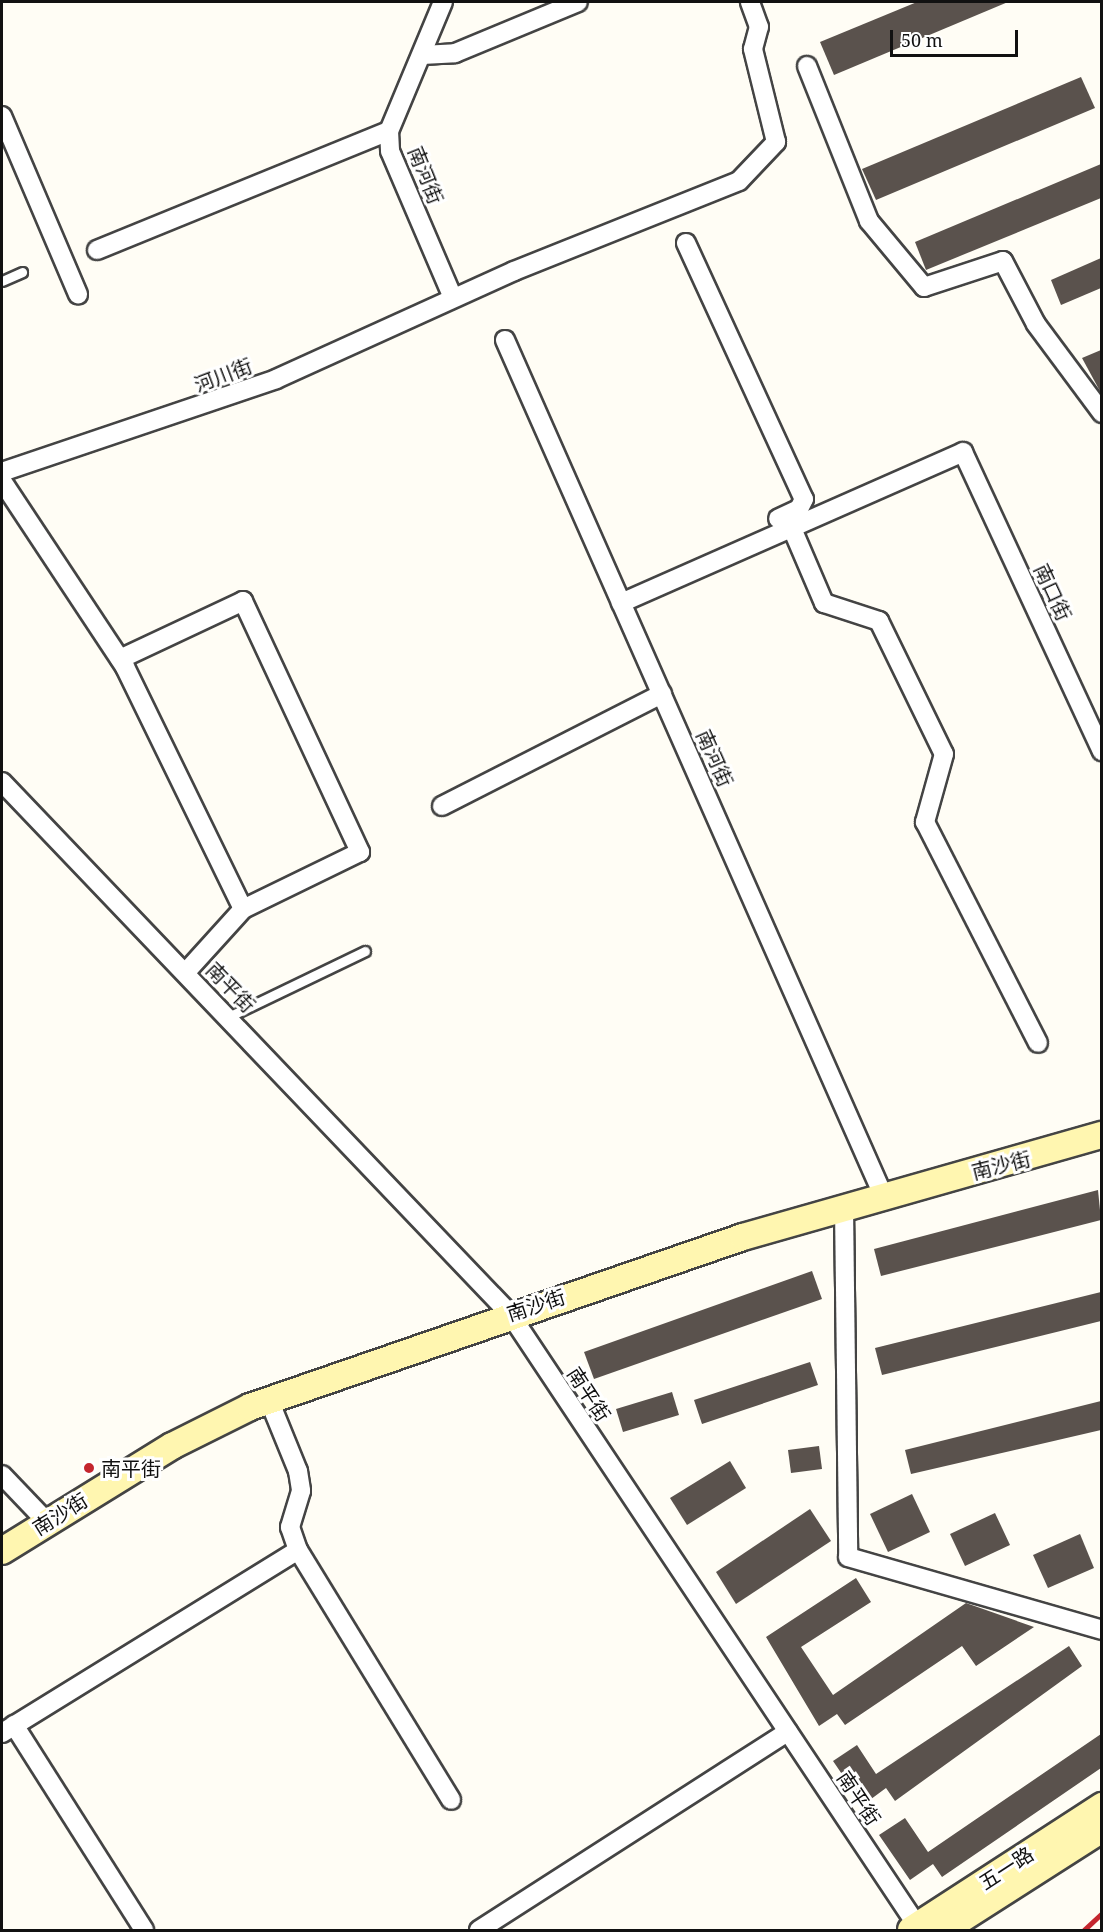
<!DOCTYPE html>
<meta charset="utf-8">
<style>
body{margin:0}
#map{position:relative;width:1103px;height:1932px;overflow:hidden;background:#fffdf5;font-family:"Noto Serif","Noto Sans SC",serif}
div>[style]{position:absolute}
.building>*{inset:0;background:#5a524d}
.roads{filter:drop-shadow(2px 0 #444) drop-shadow(-2px 0 #444) drop-shadow(0 2px #444) drop-shadow(0 -2px #444)}
.lane>*{height:9px;margin:-4.5px;padding:0 4.5px;transform-origin:4.5px;border-radius:4.5px;background:#fff}
.street>*{height:18px;margin:-9px;padding:0 9px;transform-origin:9px;border-radius:9px;background:#fff}
.secondary>*{height:26px;margin:-13px;padding:0 13px;transform-origin:13px;border-radius:13px;background:#fff6b0}
.rail>*{height:4.5px;margin:-2.25px;padding:0 2.25px;transform-origin:2.25px;border-radius:2.25px;background:#c4262e}
.dots>*{width:16px;height:16px;translate:-50% -50%;box-sizing:border-box;border:3px solid #fff;border-radius:50%}
span{translate:-50% -50%;white-space:nowrap;text-align:center;line-height:1.15;-webkit-text-stroke:6px #fff;paint-order:stroke}
.street-label{font-size:20px;color:#111}
.poi-label{font-size:20px;color:#111}
.left{translate:0 -50%;text-align:left}
.frame{position:absolute;inset:0;border:3px solid #111;pointer-events:none}
.scale{position:absolute;left:890px;top:30px;width:128px;height:27px;box-sizing:border-box;border:3px solid #111;border-top:0;padding-left:8px;font-size:18px;line-height:21px;white-space:nowrap;color:#111;-webkit-text-stroke:4px #fff;paint-order:stroke}
</style>
<div id="map">
<div class="building">
<i style="clip-path:polygon(917px 2px,1008px 2px,834px 75px,820px 42px)"></i>
<i style="clip-path:polygon(1081px 77px,1095px 108px,876px 200px,862px 169px)"></i>
<i style="clip-path:polygon(1101px 164px,1101px 198px,926px 270px,915px 242px)"></i>
<i style="clip-path:polygon(1101px 258px,1101px 288px,1061px 305px,1051px 280px)"></i>
<i style="clip-path:polygon(1101px 350px,1101px 393px,1082px 358px)"></i>
<i style="clip-path:polygon(1098px 1190px,1101px 1220px,881px 1276px,874px 1249px)"></i>
<i style="clip-path:polygon(812px 1271px,822px 1299px,594px 1379px,584px 1352px)"></i>
<i style="clip-path:polygon(1101px 1292px,1101px 1321px,882px 1375px,875px 1348px)"></i>
<i style="clip-path:polygon(810px 1362px,818px 1385px,702px 1424px,694px 1400px)"></i>
<i style="clip-path:polygon(672px 1392px,679px 1415px,623px 1432px,616px 1409px)"></i>
<i style="clip-path:polygon(1101px 1401px,1101px 1430px,911px 1474px,905px 1450px)"></i>
<i style="clip-path:polygon(819px 1446px,822px 1469px,791px 1473px,788px 1450px)"></i>
<i style="clip-path:polygon(730px 1461px,746px 1488px,687px 1525px,670px 1498px)"></i>
<i style="clip-path:polygon(912px 1494px,930px 1532px,888px 1552px,870px 1514px)"></i>
<i style="clip-path:polygon(810px 1509px,831px 1541px,736px 1604px,716px 1572px)"></i>
<i style="clip-path:polygon(995px 1513px,1010px 1545px,965px 1566px,950px 1534px)"></i>
<i style="clip-path:polygon(1080px 1534px,1094px 1568px,1048px 1588px,1033px 1555px)"></i>
<i style="clip-path:polygon(856px 1578px,871px 1602px,801px 1647px,833px 1695px,966px 1603px,1034px 1627px,976px 1666px,962px 1646px,845px 1725px,837px 1714px,819px 1726px,766px 1637px)"></i>
<i style="clip-path:polygon(1069px 1646px,1082px 1666px,895px 1801px,886px 1788px,863px 1805px,833px 1761px,857px 1745px,876px 1774px)"></i>
<i style="clip-path:polygon(1101px 1734px,1101px 1768px,942px 1877px,933px 1864px,910px 1880px,879px 1835px,905px 1818px,928px 1852px)"></i>
</div>
<div class="roads">
<div class="lane">
<i style="left:2px;top:281px;width:22px;rotate:-24deg"></i>
<i style="left:228px;top:1017px;width:152px;rotate:-25.7deg"></i>
</div>
<div class="street">
<i style="left:443px;top:2px;width:140px;rotate:112.7deg"></i>
<i style="left:389px;top:131px;width:20px;rotate:87deg"></i>
<i style="left:390px;top:151px;width:160px;rotate:66.8deg"></i>
<i style="left:422px;top:55px;width:33px;rotate:-3deg"></i>
<i style="left:455px;top:53px;width:133px;rotate:-22.5deg"></i>
<i style="left:807px;top:66px;width:167px;rotate:68.2deg"></i>
<i style="left:869px;top:221px;width:86px;rotate:50.2deg"></i>
<i style="left:924px;top:287px;width:83px;rotate:-18.2deg"></i>
<i style="left:1003px;top:261px;width:71px;rotate:62.4deg"></i>
<i style="left:1036px;top:324px;width:111px;rotate:53.4deg"></i>
<i style="left:2px;top:116px;width:194px;rotate:66.9deg"></i>
<i style="left:686px;top:243px;width:282px;rotate:65.3deg"></i>
<i style="left:804px;top:499px;width:11px;rotate:117deg"></i>
<i style="left:799px;top:509px;width:23px;rotate:155deg"></i>
<i style="left:97px;top:250px;width:315px;rotate:-22.2deg"></i>
<i style="left:505px;top:340px;width:935px;rotate:66.15deg"></i>
<i style="left:2px;top:472px;width:289px;rotate:-18.7deg"></i>
<i style="left:276px;top:379px;width:261px;rotate:-24.4deg"></i>
<i style="left:514px;top:271px;width:242px;rotate:-21.8deg"></i>
<i style="left:739px;top:181px;width:54px;rotate:-46.5deg"></i>
<i style="left:776px;top:142px;width:96px;rotate:-103.9deg"></i>
<i style="left:753px;top:49px;width:23px;rotate:-75deg"></i>
<i style="left:759px;top:27px;width:27px;rotate:-110deg"></i>
<i style="left:2px;top:481px;width:223px;rotate:56.5deg"></i>
<i style="left:125px;top:667px;width:269px;rotate:64deg"></i>
<i style="left:791px;top:526px;width:84px;rotate:66.8deg"></i>
<i style="left:824px;top:603px;width:58px;rotate:18.1deg"></i>
<i style="left:879px;top:621px;width:148px;rotate:64deg"></i>
<i style="left:944px;top:754px;width:71px;rotate:105.6deg"></i>
<i style="left:925px;top:822px;width:248px;rotate:62.9deg"></i>
<i style="left:621px;top:603px;width:374px;rotate:-23.8deg"></i>
<i style="left:963px;top:452px;width:330px;rotate:65.1deg"></i>
<i style="left:120px;top:659px;width:136px;rotate:-25.2deg"></i>
<i style="left:243px;top:601px;width:277px;rotate:65deg"></i>
<i style="left:360px;top:852px;width:130px;rotate:154deg"></i>
<i style="left:243px;top:909px;width:85px;rotate:132.1deg"></i>
<i style="left:2px;top:782px;width:736px;rotate:46.32deg"></i>
<i style="left:510px;top:1314px;width:740px;rotate:56.35deg"></i>
<i style="left:442px;top:806px;width:247px;rotate:-27deg"></i>
<i style="left:844px;top:1207px;width:350px;rotate:89.3deg"></i>
<i style="left:848px;top:1557px;width:264px;rotate:16deg"></i>
<i style="left:269px;top:1400px;width:77px;rotate:67.8deg"></i>
<i style="left:298px;top:1471px;width:20px;rotate:81deg"></i>
<i style="left:301px;top:1491px;width:38px;rotate:107deg"></i>
<i style="left:290px;top:1527px;width:24px;rotate:71deg"></i>
<i style="left:298px;top:1550px;width:293px;rotate:58.5deg"></i>
<i style="left:2px;top:1475px;width:64px;rotate:46.3deg"></i>
<i style="left:14px;top:1725px;width:243px;rotate:57.6deg"></i>
<i style="left:2px;top:1733px;width:348px;rotate:-31.7deg"></i>
<i style="left:479px;top:1930px;width:367px;rotate:-32.7deg"></i>
</div>
<div class="secondary">
<i style="left:2px;top:1551px;width:200px;rotate:-31.7deg"></i>
<i style="left:172px;top:1446px;width:87px;rotate:-26.6deg"></i>
<i style="left:250px;top:1407px;width:521px;rotate:-19.03deg"></i>
<i style="left:743px;top:1237px;width:373px;rotate:-15.9deg"></i>
<i style="left:911px;top:1930px;width:228px;rotate:-33deg"></i>
<i style="left:944px;top:1930px;width:188px;rotate:-32.6deg"></i>
</div>
</div>
<div class="rail">
<i style="left:1084px;top:1930px;width:25px;rotate:-43deg"></i>
</div>
<div class="dots">
<i style="left:89px;top:1468px;background:#c4262e"></i>
</div>
<div class="street-label">
<span style="left:426px;top:175px;rotate:68deg">南河街</span>
<span style="left:223px;top:375px;rotate:-21deg">河川街</span>
<span style="left:1053px;top:592px;rotate:65deg">南口街</span>
<span style="left:715px;top:758px;rotate:66deg">南河街</span>
<span style="left:231px;top:987px;rotate:46deg">南平街</span>
<span style="left:1001px;top:1165px;rotate:-14deg">南沙街</span>
<span style="left:536px;top:1305px;rotate:-18deg">南沙街</span>
<span style="left:589px;top:1394px;rotate:57deg">南平街</span>
<span style="left:60px;top:1514px;rotate:-32deg">南沙街</span>
<span style="left:859px;top:1798px;rotate:56deg">南平街</span>
<span style="left:1006px;top:1868px;rotate:-33deg">五一路</span>
</div>
<div class="poi-label">
<span class="left" style="left:101px;top:1468px">南平街</span>
</div>
<div class="frame"></div>
<div class="scale">50 m</div>
</div>
